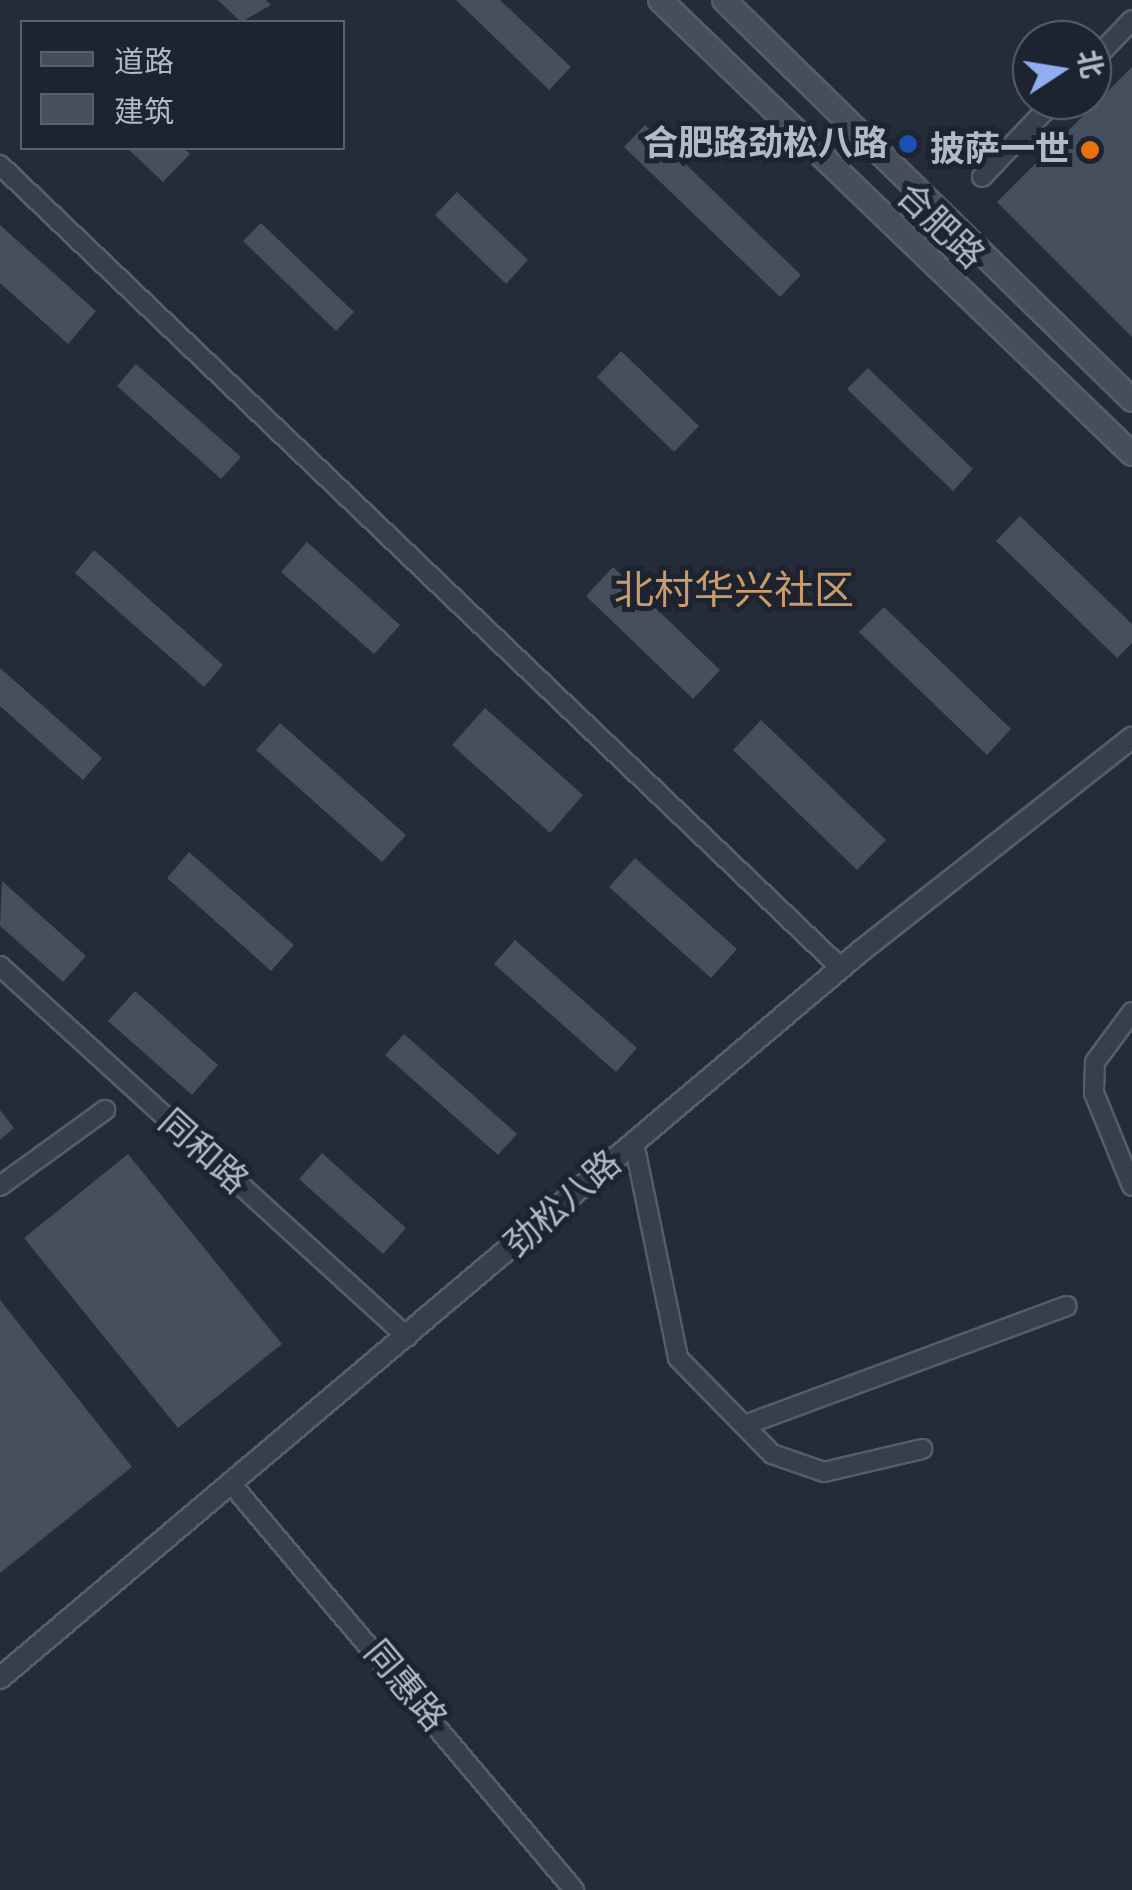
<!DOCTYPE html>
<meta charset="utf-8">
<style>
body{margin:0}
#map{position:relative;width:1132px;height:1890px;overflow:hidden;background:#242c3a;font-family:Karla,"Noto Sans SC",sans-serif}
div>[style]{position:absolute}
.building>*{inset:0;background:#464f5e}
.roads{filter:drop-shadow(2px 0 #565c68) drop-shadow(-2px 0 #565c68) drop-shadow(0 2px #565c68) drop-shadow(0 -2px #565c68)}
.minor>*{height:18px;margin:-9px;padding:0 9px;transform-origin:9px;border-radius:9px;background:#383e4a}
.tertiary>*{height:20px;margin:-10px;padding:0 10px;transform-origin:10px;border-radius:10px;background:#383e4a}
.secondary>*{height:22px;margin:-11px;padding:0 11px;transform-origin:11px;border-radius:11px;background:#464d5d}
.dots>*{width:28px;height:28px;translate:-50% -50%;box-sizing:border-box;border:5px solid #1d232f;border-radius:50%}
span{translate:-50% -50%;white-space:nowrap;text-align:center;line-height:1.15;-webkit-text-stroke:10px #1d232f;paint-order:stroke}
.poi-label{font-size:35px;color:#b3b9c6;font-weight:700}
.right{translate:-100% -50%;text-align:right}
.street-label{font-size:35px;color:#b3b9c6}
.quarter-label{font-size:40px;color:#cb9b69}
.legend{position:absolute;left:20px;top:20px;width:325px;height:130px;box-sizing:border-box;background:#1d232f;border:2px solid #595f6b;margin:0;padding:12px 18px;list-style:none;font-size:30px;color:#b3b9c6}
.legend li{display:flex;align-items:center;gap:20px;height:50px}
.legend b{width:50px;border:2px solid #595f6b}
.north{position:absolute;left:1012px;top:20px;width:100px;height:100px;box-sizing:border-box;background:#1d232f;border:2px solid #595f6b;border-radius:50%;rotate:78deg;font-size:28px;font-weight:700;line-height:40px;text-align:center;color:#b3b9c6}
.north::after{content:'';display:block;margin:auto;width:35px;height:45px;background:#8fadef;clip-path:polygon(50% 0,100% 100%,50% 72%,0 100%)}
</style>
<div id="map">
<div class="building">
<i style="clip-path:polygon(218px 0,266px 0,271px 5px,241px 22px)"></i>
<i style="clip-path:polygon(456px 0,500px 0,571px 67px,549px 90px)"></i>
<i style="clip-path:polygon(1132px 67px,1132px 337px,997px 202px)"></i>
<i style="clip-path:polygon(645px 125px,801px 275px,780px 297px,624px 147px)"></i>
<i style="clip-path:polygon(127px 148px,184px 148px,190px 154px,163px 182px)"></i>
<i style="clip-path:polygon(457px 192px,528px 260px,506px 284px,435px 215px)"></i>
<i style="clip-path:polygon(261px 223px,354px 312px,336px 331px,243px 241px)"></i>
<i style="clip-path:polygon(0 225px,96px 311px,68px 344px,0 283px)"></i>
<i style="clip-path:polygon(621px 351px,699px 426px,674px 452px,597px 377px)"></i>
<i style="clip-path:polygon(136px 364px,241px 457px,221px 479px,117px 386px)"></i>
<i style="clip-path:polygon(868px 368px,973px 469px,953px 491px,847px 389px)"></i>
<i style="clip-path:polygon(1020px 516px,1132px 624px,1132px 643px,1117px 658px,996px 541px)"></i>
<i style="clip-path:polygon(307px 542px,400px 625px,374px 654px,281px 572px)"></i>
<i style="clip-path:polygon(94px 550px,223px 665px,204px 687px,75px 573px)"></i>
<i style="clip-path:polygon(613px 567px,720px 670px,693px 699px,586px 596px)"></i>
<i style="clip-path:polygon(884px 607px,1011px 729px,987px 755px,859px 632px)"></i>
<i style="clip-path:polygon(0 668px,102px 758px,83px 780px,0 706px)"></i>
<i style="clip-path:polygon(485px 708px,583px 795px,550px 833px,452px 745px)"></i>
<i style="clip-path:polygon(761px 720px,886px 840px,857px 870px,733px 750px)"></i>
<i style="clip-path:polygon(280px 723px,406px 835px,382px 862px,256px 750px)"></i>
<i style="clip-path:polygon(189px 852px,294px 945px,271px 971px,167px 878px)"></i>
<i style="clip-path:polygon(635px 858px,737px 949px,711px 978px,609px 887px)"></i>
<i style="clip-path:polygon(2px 881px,86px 956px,63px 982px,0 926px)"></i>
<i style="clip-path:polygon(515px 940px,637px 1048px,616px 1072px,494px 964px)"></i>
<i style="clip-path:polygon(135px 991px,218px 1065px,192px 1095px,108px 1021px)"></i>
<i style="clip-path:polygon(404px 1034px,517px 1134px,498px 1155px,385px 1055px)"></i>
<i style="clip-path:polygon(0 1110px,14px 1128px,0 1140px)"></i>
<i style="clip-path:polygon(322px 1153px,406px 1228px,383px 1254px,299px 1179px)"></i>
<i style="clip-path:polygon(128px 1154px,282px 1344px,178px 1428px,24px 1238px)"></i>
<i style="clip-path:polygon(0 1300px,132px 1467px,0 1573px)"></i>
</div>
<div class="roads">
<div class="minor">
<i style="left:1092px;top:62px;width:58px;rotate:-46.4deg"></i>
<i style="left:0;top:165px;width:1163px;rotate:43.68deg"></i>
<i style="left:982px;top:177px;width:106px;rotate:-46.5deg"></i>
<i style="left:0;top:966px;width:551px;rotate:42.35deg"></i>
<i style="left:1132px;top:1012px;width:62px;rotate:126.5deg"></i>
<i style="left:1095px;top:1062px;width:31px;rotate:92deg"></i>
<i style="left:1094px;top:1093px;width:100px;rotate:67.8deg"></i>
<i style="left:634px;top:1143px;width:219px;rotate:78.4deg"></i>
<i style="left:678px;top:1358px;width:134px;rotate:45.6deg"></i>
<i style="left:772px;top:1454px;width:55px;rotate:19.1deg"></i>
<i style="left:824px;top:1472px;width:101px;rotate:-13.2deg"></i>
<i style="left:0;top:1186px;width:130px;rotate:-35.9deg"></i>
<i style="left:745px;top:1425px;width:343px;rotate:-20.3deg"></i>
<i style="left:233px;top:1486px;width:529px;rotate:49.83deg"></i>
</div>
<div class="tertiary">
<i style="left:0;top:1678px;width:1127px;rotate:-40.18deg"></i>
<i style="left:861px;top:951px;width:345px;rotate:-38.2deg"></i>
</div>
<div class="secondary">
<i style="left:660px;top:0;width:655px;rotate:43.89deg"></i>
<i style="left:724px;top:0;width:571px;rotate:44.43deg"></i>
</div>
</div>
<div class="dots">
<i style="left:908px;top:144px;background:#1a4fb4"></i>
<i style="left:1090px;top:150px;background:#e8710a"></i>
</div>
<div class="poi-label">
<span class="right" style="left:888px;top:144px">合肥路劲松八路</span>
<span class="right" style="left:1070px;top:150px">披萨一世</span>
</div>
<div class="street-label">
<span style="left:940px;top:226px;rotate:44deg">合肥路</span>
<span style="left:203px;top:1152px;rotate:42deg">同和路</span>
<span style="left:563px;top:1204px;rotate:-41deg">劲松八路</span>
<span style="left:405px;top:1686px;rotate:50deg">同惠路</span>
</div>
<div class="quarter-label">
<span style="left:734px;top:591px">北村华兴社区</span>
</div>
<ul class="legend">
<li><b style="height:12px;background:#464d5d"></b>道路</li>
<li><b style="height:28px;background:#464f5e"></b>建筑</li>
</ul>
<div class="north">北</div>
</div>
